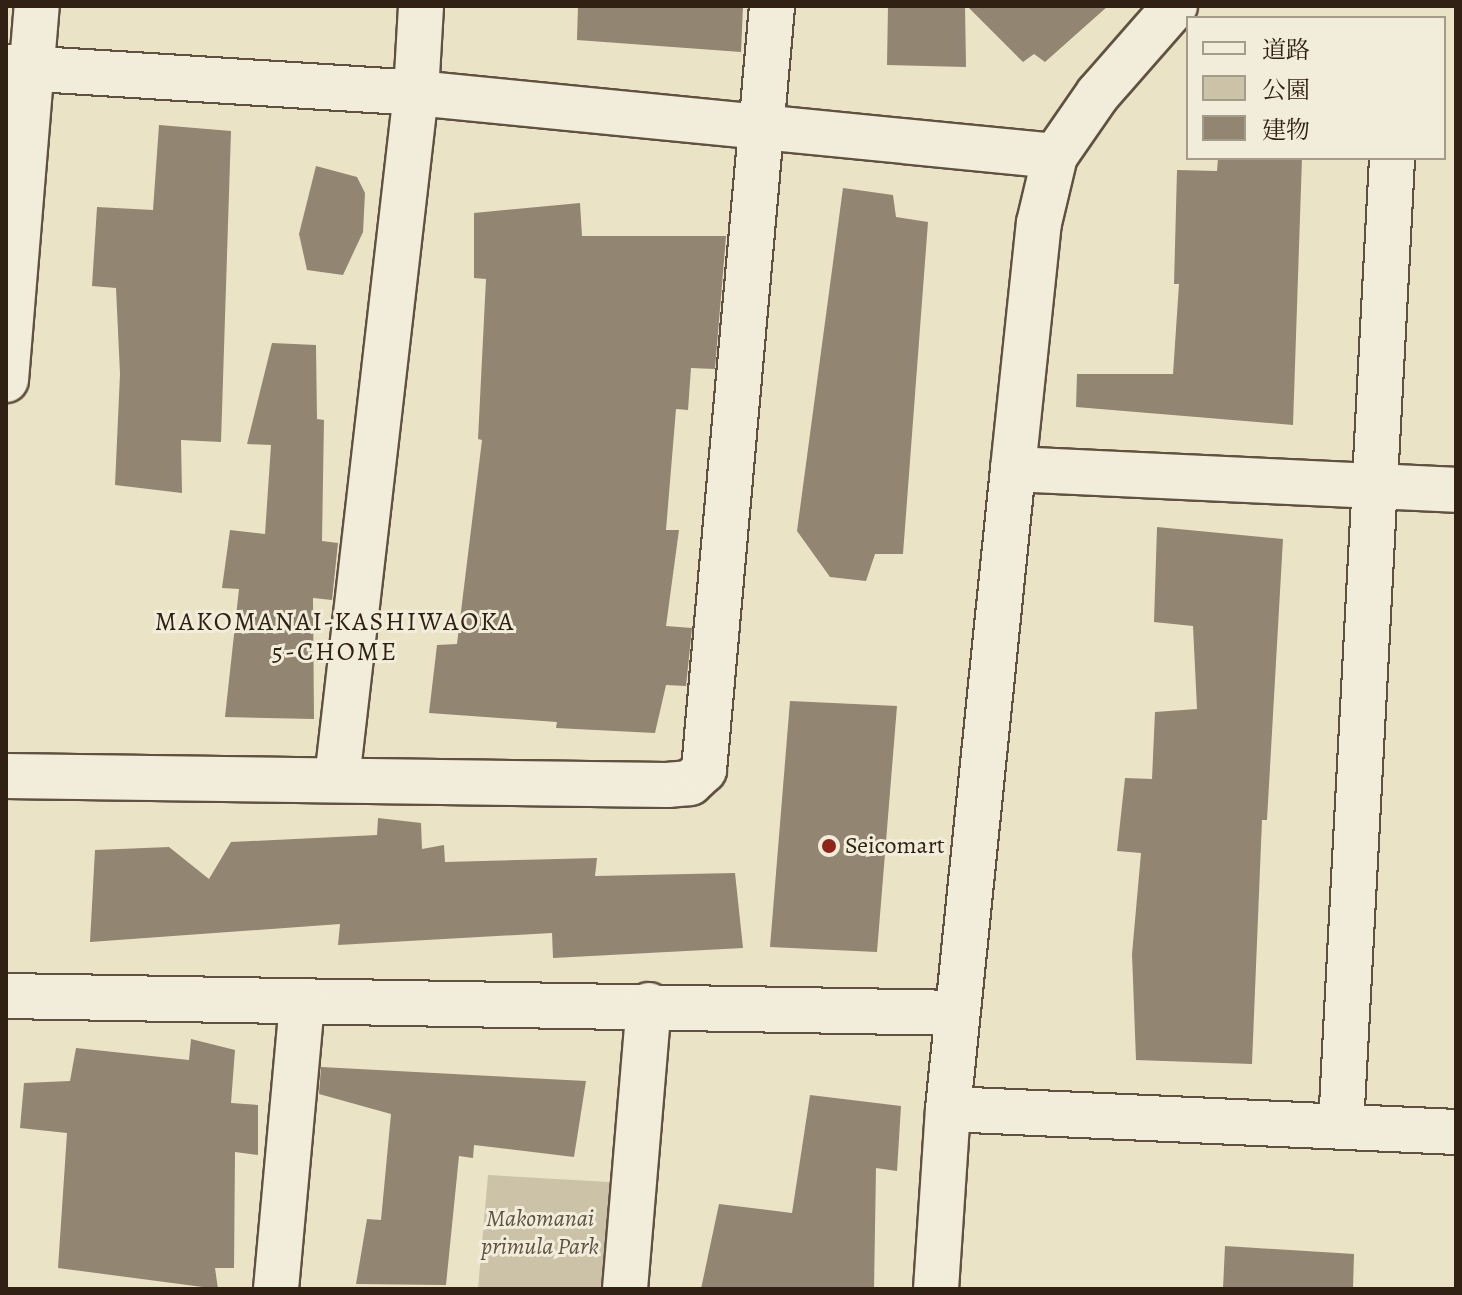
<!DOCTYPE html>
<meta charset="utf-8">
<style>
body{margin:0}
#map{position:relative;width:1462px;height:1295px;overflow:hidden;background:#ebe3c6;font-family:Alegreya,"Noto Serif JP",serif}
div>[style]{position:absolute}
.green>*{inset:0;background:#cbc2a8}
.building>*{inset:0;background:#928571}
.roads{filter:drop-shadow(2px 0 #605140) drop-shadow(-2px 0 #605140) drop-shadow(0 2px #605140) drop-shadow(0 -2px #605140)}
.street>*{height:44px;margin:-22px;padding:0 22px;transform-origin:22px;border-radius:22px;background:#f2edda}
.secondary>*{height:44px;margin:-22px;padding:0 22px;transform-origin:22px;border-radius:22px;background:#f2edda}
.dots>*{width:22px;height:22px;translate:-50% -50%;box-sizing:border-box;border:4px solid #f2edda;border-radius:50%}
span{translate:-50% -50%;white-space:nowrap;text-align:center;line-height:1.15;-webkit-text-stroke:6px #f2edda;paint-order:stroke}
.poi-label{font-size:24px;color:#312014}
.left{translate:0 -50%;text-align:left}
.park-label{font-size:24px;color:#5f5140;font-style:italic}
.neighbourhood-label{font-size:26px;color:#312014;letter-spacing:2px}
.frame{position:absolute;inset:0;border:8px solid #312014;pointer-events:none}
.legend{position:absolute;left:1186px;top:16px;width:260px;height:144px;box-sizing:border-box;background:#f2edda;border:2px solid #a59b8b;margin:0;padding:10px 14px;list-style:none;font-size:24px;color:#312014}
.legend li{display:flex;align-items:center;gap:16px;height:40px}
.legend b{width:40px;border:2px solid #a59b8b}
</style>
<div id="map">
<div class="green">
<i style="clip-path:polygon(488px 1175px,626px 1183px,620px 1289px,478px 1289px)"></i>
</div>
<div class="building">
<i style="clip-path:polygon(578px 6px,743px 6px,741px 52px,577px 40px)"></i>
<i style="clip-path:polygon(888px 6px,965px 6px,966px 67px,887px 65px)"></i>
<i style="clip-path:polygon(967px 6px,1108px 6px,1045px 62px,1034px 54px,1023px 62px)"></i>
<i style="clip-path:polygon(159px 125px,231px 131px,221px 442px,181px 440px,182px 493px,115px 485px,120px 374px,116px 288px,92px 286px,97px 207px,153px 210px)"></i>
<i style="clip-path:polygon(1218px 158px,1302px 158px,1293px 425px,1076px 407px,1077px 374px,1173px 374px,1179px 284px,1174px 284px,1177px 170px,1217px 171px)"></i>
<i style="clip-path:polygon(316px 166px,357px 177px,365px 193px,363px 232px,343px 275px,307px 270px,299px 234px)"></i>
<i style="clip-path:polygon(843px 188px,893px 195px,896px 217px,928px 222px,903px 554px,875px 554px,866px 581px,830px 577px,797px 531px)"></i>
<i style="clip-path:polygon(580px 203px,582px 236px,726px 236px,715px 369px,691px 368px,688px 410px,676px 409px,666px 530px,679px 530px,666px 626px,692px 628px,686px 686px,666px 685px,655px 733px,556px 728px,557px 722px,429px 713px,437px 645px,457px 644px,482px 440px,478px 439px,486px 279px,474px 278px,474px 213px)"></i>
<i style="clip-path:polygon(272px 343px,316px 345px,317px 419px,324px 420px,322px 541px,338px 543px,332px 600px,313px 598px,314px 719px,225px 717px,239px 589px,222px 588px,230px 530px,265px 534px,271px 445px,247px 444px)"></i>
<i style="clip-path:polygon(1157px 527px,1283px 539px,1267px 820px,1262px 820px,1252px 1064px,1136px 1060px,1132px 954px,1141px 853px,1117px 851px,1125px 778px,1152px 779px,1155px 712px,1197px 709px,1193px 626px,1154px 622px)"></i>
<i style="clip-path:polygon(790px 701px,897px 706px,877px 952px,770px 947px)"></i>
<i style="clip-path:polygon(378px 818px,421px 823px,422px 849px,444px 845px,445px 862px,597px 858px,595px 876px,735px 873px,743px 948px,553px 958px,552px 933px,338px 945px,340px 924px,90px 942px,95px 850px,169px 847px,209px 879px,231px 842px,377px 835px)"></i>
<i style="clip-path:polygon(191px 1039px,235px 1050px,231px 1103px,258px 1105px,258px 1155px,235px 1152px,234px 1268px,215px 1268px,218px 1289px,58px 1268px,67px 1133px,20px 1128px,24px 1083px,70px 1081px,76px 1048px,189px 1060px)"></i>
<i style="clip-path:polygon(321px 1067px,586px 1081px,574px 1157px,474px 1145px,473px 1158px,459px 1156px,446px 1285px,356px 1284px,367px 1219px,381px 1220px,391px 1114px,319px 1094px)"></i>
<i style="clip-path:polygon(810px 1095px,901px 1106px,897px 1171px,876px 1168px,874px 1289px,701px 1289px,719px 1204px,792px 1213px)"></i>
<i style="clip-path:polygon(1225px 1246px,1354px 1254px,1353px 1289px,1223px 1289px)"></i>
</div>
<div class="roads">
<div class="street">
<i style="left:6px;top:67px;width:411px;rotate:3.6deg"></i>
<i style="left:416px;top:93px;width:642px;rotate:5.63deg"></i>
<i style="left:1055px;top:156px;width:75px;rotate:-55.3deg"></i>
<i style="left:1098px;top:94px;width:117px;rotate:-48.8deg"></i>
<i style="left:6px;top:380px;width:375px;rotate:-85.3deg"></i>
<i style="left:1013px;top:469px;width:443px;rotate:2.7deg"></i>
<i style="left:6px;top:776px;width:661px;rotate:0.78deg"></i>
<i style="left:667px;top:785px;width:23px;rotate:-5deg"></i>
<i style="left:690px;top:783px;width:19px;rotate:-43deg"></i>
<i style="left:704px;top:770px;width:767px;rotate:-84.91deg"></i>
<i style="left:337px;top:779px;width:691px;rotate:-83.43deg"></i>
<i style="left:416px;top:93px;width:87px;rotate:-86.7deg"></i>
<i style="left:6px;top:996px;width:951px;rotate:1.02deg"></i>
<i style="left:948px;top:1109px;width:509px;rotate:2.59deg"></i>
<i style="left:1341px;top:1126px;width:969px;rotate:-86.98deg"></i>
<i style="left:276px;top:1289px;width:287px;rotate:-84.8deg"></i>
<i style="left:625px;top:1289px;width:285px;rotate:-85.2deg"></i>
</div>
<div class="secondary">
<i style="left:936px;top:1289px;width:180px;rotate:-86.2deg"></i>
<i style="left:948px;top:1109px;width:643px;rotate:-84.2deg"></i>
<i style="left:1013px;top:469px;width:247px;rotate:-84deg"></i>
<i style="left:1039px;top:223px;width:69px;rotate:-76.6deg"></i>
</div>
</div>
<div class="dots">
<i style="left:829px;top:846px;background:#8f2418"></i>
</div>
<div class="poi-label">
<span class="left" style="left:845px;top:846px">Seicomart</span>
</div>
<div class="park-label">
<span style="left:540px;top:1233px">Makomanai<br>primula Park</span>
</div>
<div class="neighbourhood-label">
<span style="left:335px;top:637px">MAKOMANAI-KASHIWAOKA<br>5-CHOME</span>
</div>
<div class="frame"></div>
<ul class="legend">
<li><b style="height:10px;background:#f2edda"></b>道路</li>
<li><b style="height:22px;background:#cbc2a8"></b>公園</li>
<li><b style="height:22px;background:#928571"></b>建物</li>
</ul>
</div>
